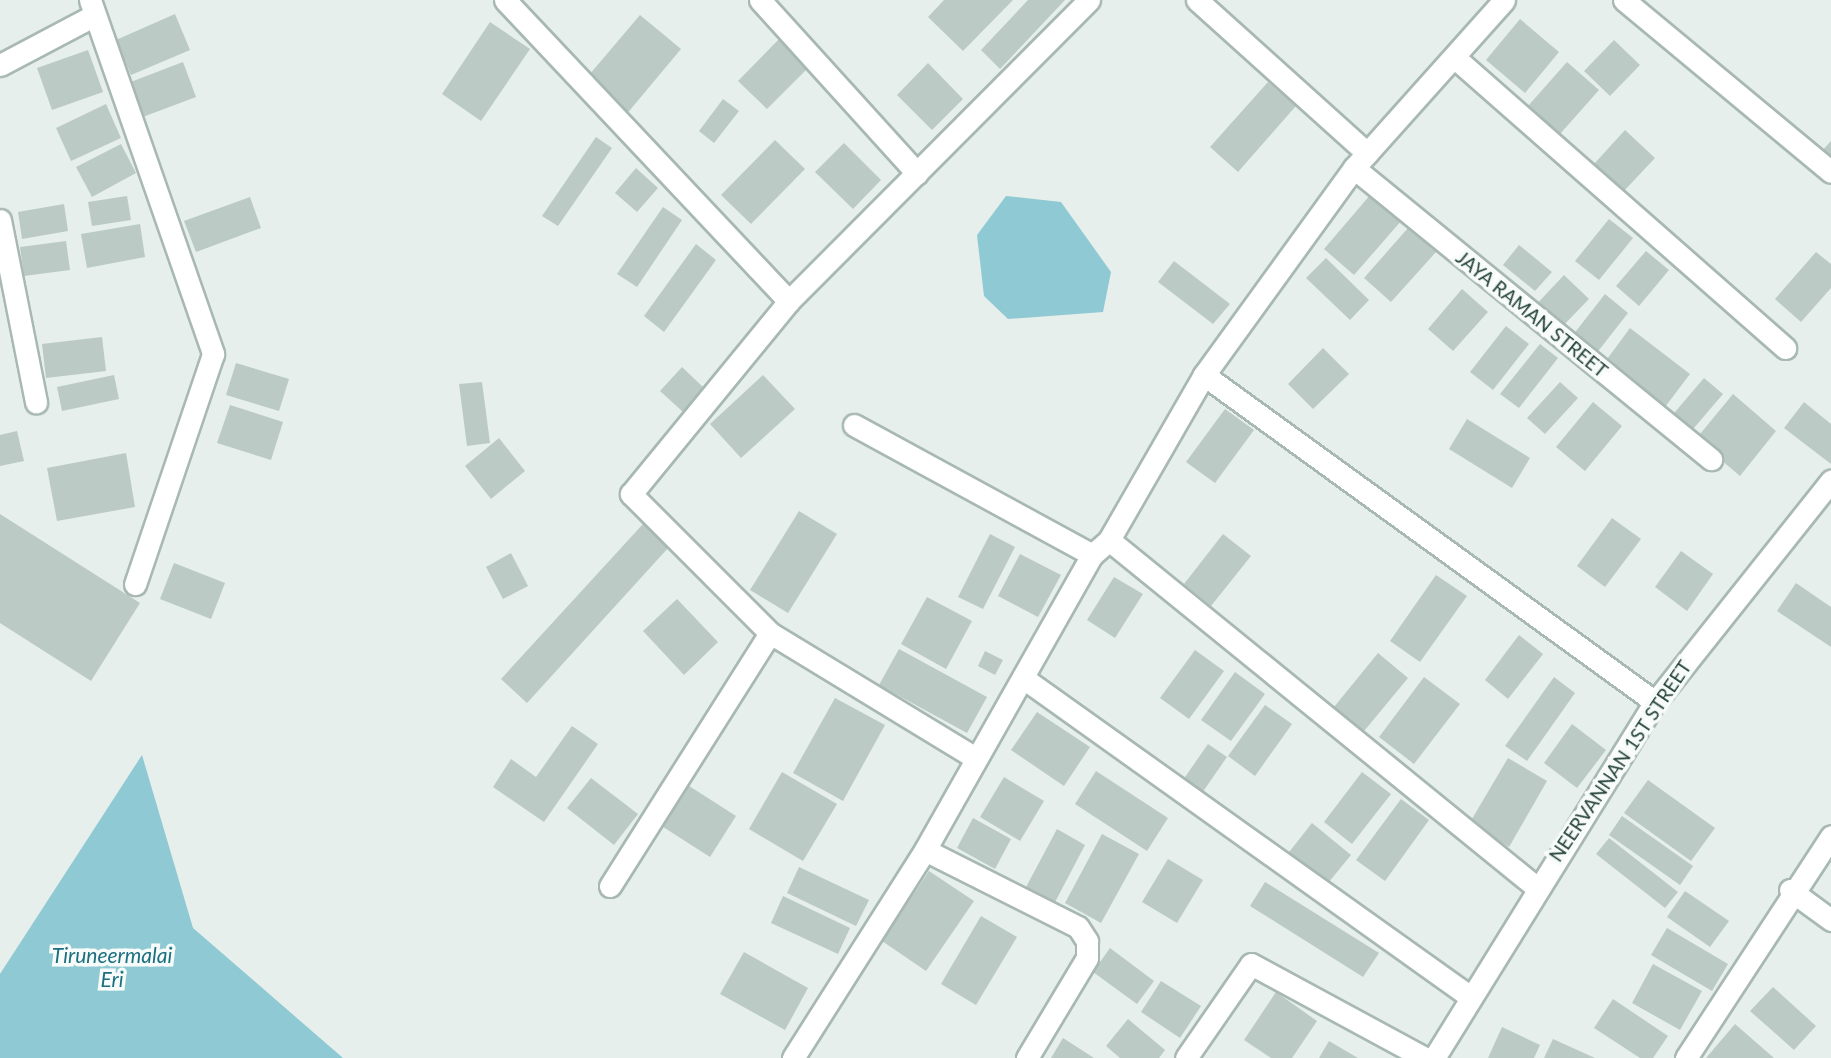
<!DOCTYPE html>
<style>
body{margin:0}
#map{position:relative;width:1831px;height:1058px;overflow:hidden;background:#e6efeb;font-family:Lato,sans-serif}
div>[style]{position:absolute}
.water>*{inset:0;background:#8ec9d4}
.building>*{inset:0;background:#bbcac4}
.roads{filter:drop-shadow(2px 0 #a8b8b2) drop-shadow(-2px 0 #a8b8b2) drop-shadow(0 2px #a8b8b2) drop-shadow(0 -2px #a8b8b2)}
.street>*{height:21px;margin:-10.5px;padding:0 10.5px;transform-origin:10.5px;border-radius:10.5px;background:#fff}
span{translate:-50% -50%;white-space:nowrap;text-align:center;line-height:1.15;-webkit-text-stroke:7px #f7fbf9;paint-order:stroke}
.street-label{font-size:19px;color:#24423a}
.water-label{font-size:21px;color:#1c6f80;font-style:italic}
</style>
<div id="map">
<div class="water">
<i style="clip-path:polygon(1006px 196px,1061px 202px,1111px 272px,1103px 312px,1008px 319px,984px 296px,977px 235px)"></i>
<i style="clip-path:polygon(142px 755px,193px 928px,343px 1058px,0 1058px,0 974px)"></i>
</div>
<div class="building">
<i style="clip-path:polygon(944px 0,1013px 0,963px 51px,928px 17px)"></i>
<i style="clip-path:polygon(1028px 0,1065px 0,1000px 69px,981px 50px)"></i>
<i style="clip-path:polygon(175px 14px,190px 50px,131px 75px,116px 40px)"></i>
<i style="clip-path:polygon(640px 15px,681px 49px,625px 116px,584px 81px)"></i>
<i style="clip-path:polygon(1520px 19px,1559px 52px,1525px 93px,1486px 60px)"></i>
<i style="clip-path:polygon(490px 22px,530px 49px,481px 121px,442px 94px)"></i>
<i style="clip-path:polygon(783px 35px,812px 64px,767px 109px,738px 81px)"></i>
<i style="clip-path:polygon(1614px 40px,1640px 65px,1610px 96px,1584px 71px)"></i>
<i style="clip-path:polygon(88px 50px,103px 92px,52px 110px,37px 68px)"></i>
<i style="clip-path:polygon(183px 62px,196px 97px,140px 118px,128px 83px)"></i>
<i style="clip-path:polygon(1567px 62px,1599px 90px,1560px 134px,1528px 106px)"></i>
<i style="clip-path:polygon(928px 63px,963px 99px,932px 130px,897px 95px)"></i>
<i style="clip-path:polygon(1268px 82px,1296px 106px,1238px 172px,1210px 147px)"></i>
<i style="clip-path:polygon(723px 99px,739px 111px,714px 143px,699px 131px)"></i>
<i style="clip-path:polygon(106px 104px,121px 138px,71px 161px,56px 128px)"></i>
<i style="clip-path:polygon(1625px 130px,1655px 158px,1623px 192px,1594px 164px)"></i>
<i style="clip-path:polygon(596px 137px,612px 148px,558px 226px,542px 216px)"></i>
<i style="clip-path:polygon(775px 140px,805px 169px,751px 224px,721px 195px)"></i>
<i style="clip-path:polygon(1831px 141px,1831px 160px,1821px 152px)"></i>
<i style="clip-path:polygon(844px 143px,881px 180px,853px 209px,815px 172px)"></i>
<i style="clip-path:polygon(121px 144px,136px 173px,92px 197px,76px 167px)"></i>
<i style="clip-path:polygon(636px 168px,658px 188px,637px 212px,615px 193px)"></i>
<i style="clip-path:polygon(1371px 194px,1402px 220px,1354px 275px,1324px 249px)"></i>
<i style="clip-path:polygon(127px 196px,131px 220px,92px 226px,88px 202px)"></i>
<i style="clip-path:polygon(250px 197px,261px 228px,196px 252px,184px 221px)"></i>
<i style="clip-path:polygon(64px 204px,68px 231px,22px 239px,18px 212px)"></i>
<i style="clip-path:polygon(663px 207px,682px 220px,637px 287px,617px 274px)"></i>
<i style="clip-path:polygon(1609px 219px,1633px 238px,1599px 280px,1575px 261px)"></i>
<i style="clip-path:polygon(140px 224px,145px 257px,87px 268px,81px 234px)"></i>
<i style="clip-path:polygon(1408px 228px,1436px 252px,1391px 302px,1364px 278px)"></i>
<i style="clip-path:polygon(66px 241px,70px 270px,24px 276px,20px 247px)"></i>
<i style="clip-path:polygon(696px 244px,716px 260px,664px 332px,644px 316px)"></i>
<i style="clip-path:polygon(1519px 245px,1552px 272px,1535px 291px,1503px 265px)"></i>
<i style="clip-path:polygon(1646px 251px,1669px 270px,1639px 306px,1616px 286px)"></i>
<i style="clip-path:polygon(1816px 252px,1831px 264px,1831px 288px,1801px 322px,1775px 299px)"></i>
<i style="clip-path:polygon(1326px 258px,1369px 300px,1350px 320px,1306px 278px)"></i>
<i style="clip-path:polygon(1174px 261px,1230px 304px,1213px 324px,1158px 282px)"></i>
<i style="clip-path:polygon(1564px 275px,1589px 299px,1559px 330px,1534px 307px)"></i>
<i style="clip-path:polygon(1462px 289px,1488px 312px,1453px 351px,1428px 329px)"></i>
<i style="clip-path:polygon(1605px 294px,1628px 313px,1592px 359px,1569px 340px)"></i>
<i style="clip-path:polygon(1506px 326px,1529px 344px,1493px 390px,1470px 372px)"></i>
<i style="clip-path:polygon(1630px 328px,1690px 374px,1662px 411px,1602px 366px)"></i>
<i style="clip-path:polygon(102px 337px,106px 371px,46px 378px,42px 344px)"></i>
<i style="clip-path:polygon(1540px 344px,1558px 358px,1519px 408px,1500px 394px)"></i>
<i style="clip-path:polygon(1323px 348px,1349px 374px,1313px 409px,1288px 384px)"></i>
<i style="clip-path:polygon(236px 363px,289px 379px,279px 411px,226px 395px)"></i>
<i style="clip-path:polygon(682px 367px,704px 388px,683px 412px,660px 391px)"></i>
<i style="clip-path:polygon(114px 375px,119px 399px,62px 411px,57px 387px)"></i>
<i style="clip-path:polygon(763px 375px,795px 409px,741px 458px,710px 424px)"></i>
<i style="clip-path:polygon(1704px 378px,1723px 394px,1688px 435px,1669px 419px)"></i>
<i style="clip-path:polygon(482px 382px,490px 443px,467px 446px,459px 384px)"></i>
<i style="clip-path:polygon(1560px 382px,1578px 398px,1545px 434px,1527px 418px)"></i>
<i style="clip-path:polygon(1733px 394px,1776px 431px,1740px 476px,1696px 439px)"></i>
<i style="clip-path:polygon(1593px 402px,1622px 426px,1585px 471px,1556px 447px)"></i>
<i style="clip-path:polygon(1804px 402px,1831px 424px,1831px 464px,1784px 428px)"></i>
<i style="clip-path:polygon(230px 405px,283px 422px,271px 460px,217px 443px)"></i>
<i style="clip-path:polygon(1225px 409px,1254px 430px,1215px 483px,1186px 462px)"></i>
<i style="clip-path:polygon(1467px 419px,1530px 458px,1512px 488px,1449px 449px)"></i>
<i style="clip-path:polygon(17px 431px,24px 461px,0 466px,0 435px)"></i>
<i style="clip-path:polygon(499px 438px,525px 471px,491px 499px,465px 466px)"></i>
<i style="clip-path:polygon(126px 453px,135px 507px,57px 521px,47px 468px)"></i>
<i style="clip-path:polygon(799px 511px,837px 534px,788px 613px,750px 590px)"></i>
<i style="clip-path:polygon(0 514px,140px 603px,91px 681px,0 623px)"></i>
<i style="clip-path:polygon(1612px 518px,1641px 539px,1605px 587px,1577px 566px)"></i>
<i style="clip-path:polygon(643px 524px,669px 547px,527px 703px,501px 679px)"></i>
<i style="clip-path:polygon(990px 534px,1015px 547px,983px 609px,958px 597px)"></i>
<i style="clip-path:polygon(1223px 534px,1251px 556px,1211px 606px,1184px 584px)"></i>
<i style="clip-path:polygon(1681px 551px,1713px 574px,1687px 611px,1655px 587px)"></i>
<i style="clip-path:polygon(511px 553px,528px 586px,503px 599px,486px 567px)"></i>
<i style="clip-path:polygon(1020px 554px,1061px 575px,1038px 617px,998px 596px)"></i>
<i style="clip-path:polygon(174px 563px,225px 583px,211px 619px,160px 599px)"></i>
<i style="clip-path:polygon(1436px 575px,1467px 596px,1420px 662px,1390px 641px)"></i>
<i style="clip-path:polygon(1114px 577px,1143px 594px,1115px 638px,1087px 620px)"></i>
<i style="clip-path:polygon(1796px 583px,1831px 607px,1831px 647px,1777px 611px)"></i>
<i style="clip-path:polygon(927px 597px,972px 621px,946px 669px,901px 644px)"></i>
<i style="clip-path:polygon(677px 599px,718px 642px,684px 675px,643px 631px)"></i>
<i style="clip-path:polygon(1519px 635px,1543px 654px,1508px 699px,1485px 680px)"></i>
<i style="clip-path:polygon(899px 649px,987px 697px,967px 733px,879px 685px)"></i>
<i style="clip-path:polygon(1195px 650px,1224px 671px,1189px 719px,1160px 698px)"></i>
<i style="clip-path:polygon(985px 651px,1003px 660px,995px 675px,978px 666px)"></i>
<i style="clip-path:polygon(1378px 653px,1408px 678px,1360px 736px,1330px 712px)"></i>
<i style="clip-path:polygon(1235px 672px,1265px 694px,1231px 741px,1201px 720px)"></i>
<i style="clip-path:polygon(1424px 677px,1460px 704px,1414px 764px,1379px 737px)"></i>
<i style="clip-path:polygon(1554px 677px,1575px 693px,1527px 761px,1505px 746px)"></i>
<i style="clip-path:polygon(835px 698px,885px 725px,843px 801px,793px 773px)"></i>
<i style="clip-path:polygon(1265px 705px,1292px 724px,1255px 776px,1228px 756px)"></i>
<i style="clip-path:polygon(1037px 712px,1090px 747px,1064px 786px,1011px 750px)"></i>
<i style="clip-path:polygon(1572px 724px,1606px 750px,1577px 788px,1544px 763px)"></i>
<i style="clip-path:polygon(572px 726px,598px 744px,544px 822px,493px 787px,511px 759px,536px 777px)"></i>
<i style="clip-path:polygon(1208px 744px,1227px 757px,1202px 793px,1183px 780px)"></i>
<i style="clip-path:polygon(1508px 758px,1547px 781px,1509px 847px,1469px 824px)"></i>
<i style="clip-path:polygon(1096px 771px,1168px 818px,1147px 851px,1075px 804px)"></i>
<i style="clip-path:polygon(782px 772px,837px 804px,803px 861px,749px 829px)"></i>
<i style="clip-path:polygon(1362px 772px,1391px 794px,1352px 844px,1324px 822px)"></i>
<i style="clip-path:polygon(1004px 777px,1044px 801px,1020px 841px,980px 817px)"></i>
<i style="clip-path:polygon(591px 778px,638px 814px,614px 845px,567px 808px)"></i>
<i style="clip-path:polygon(1648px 780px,1715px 828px,1691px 861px,1624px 813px)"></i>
<i style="clip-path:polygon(686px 784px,736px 816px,710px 857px,660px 825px)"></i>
<i style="clip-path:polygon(1401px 799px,1429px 820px,1385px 881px,1356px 860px)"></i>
<i style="clip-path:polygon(1622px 816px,1693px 866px,1680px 885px,1609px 835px)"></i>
<i style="clip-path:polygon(973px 818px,1011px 839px,995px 869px,957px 848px)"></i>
<i style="clip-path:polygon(1312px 823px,1351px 855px,1324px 888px,1286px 856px)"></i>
<i style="clip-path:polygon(1057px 829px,1085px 845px,1054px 904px,1025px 889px)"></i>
<i style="clip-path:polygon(1102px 834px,1139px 854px,1101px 923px,1065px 903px)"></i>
<i style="clip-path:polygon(1609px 838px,1678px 892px,1665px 908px,1596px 854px)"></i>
<i style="clip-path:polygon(1168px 859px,1203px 880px,1177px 923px,1142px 902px)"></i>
<i style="clip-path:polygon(799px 867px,869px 900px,856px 926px,787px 893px)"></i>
<i style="clip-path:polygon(929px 871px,974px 901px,926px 971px,882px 941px)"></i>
<i style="clip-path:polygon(1265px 882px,1379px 953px,1363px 977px,1250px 906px)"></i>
<i style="clip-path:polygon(1685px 891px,1729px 921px,1710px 947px,1667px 917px)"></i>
<i style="clip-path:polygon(783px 896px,850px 928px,838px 954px,771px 923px)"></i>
<i style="clip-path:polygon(981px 916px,1017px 937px,976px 1005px,941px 984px)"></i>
<i style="clip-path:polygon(1667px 928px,1728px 964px,1712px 991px,1651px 955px)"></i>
<i style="clip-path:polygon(1110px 948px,1154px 981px,1137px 1004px,1093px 972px)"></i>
<i style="clip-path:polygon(744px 952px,808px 988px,785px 1030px,720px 994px)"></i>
<i style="clip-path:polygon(1653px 964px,1702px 991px,1680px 1030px,1632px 1003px)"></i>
<i style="clip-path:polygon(1161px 981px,1201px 1006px,1180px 1038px,1141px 1012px)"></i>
<i style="clip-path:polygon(1773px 987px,1816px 1026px,1794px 1050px,1750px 1011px)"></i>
<i style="clip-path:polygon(1276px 992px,1317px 1021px,1292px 1058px,1271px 1058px,1244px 1040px)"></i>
<i style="clip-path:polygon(1613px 999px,1668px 1036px,1653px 1058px,1640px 1058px,1594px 1028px)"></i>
<i style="clip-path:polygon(1128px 1019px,1165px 1050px,1159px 1058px,1120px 1058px,1106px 1046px)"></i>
<i style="clip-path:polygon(1735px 1024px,1774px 1058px,1706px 1058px)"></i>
<i style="clip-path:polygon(1502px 1027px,1540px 1045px,1534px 1058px,1488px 1058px)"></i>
<i style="clip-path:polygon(1063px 1038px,1094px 1058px,1051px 1058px)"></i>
<i style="clip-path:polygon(1553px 1039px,1595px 1058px,1544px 1058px)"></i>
<i style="clip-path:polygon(1329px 1041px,1358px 1058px,1319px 1058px)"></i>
</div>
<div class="roads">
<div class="street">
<i style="left:90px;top:0;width:375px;rotate:70.8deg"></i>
<i style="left:213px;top:354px;width:243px;rotate:108.7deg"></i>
<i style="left:505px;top:0;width:414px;rotate:46.7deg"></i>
<i style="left:760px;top:0;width:234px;rotate:47.8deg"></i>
<i style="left:1197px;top:0;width:229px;rotate:42deg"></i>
<i style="left:1624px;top:0;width:269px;rotate:39.7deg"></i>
<i style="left:1454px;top:57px;width:441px;rotate:41.3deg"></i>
<i style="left:0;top:65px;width:105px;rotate:-27.8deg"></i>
<i style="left:1354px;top:168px;width:461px;rotate:39.2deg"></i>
<i style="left:0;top:220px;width:186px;rotate:78.8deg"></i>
<i style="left:1204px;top:375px;width:557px;rotate:35.94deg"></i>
<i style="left:854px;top:425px;width:271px;rotate:28.6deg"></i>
<i style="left:1109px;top:540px;width:550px;rotate:39.1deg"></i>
<i style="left:1026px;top:680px;width:544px;rotate:35.5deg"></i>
<i style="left:974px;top:757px;width:239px;rotate:-148.7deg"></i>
<i style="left:770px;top:633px;width:197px;rotate:-135deg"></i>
<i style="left:631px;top:494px;width:249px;rotate:-50.7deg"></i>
<i style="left:789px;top:301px;width:425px;rotate:-45.1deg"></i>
<i style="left:925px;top:850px;width:171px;rotate:26.7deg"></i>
<i style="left:1078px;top:927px;width:17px;rotate:57deg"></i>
<i style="left:1087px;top:941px;width:17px;rotate:90deg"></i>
<i style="left:1087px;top:958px;width:117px;rotate:121deg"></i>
<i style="left:610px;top:886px;width:299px;rotate:-57.7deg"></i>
<i style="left:1790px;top:890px;width:51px;rotate:36.2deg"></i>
<i style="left:793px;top:1058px;width:246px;rotate:-57.6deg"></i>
<i style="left:925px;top:850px;width:339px;rotate:-60.5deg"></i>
<i style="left:1092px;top:555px;width:23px;rotate:-41deg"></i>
<i style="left:1109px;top:540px;width:190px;rotate:-60.1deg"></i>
<i style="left:1204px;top:375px;width:256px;rotate:-54.1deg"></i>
<i style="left:1354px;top:168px;width:225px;rotate:-48.2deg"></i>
<i style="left:1186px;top:1058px;width:114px;rotate:-55.3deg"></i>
<i style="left:1251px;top:964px;width:198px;rotate:28.4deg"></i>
<i style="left:1434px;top:1058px;width:419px;rotate:-58.2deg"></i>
<i style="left:1655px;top:702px;width:283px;rotate:-51.5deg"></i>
<i style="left:1686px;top:1058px;width:265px;rotate:-56.8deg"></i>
</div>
</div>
<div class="street-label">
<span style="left:1532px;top:314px;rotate:39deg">JAYA RAMAN STREET</span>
<span style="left:1620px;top:761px;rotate:-56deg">NEERVANNAN 1ST STREET</span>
</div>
<div class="water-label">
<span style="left:112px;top:967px">Tiruneermalai<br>Eri</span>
</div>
</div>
